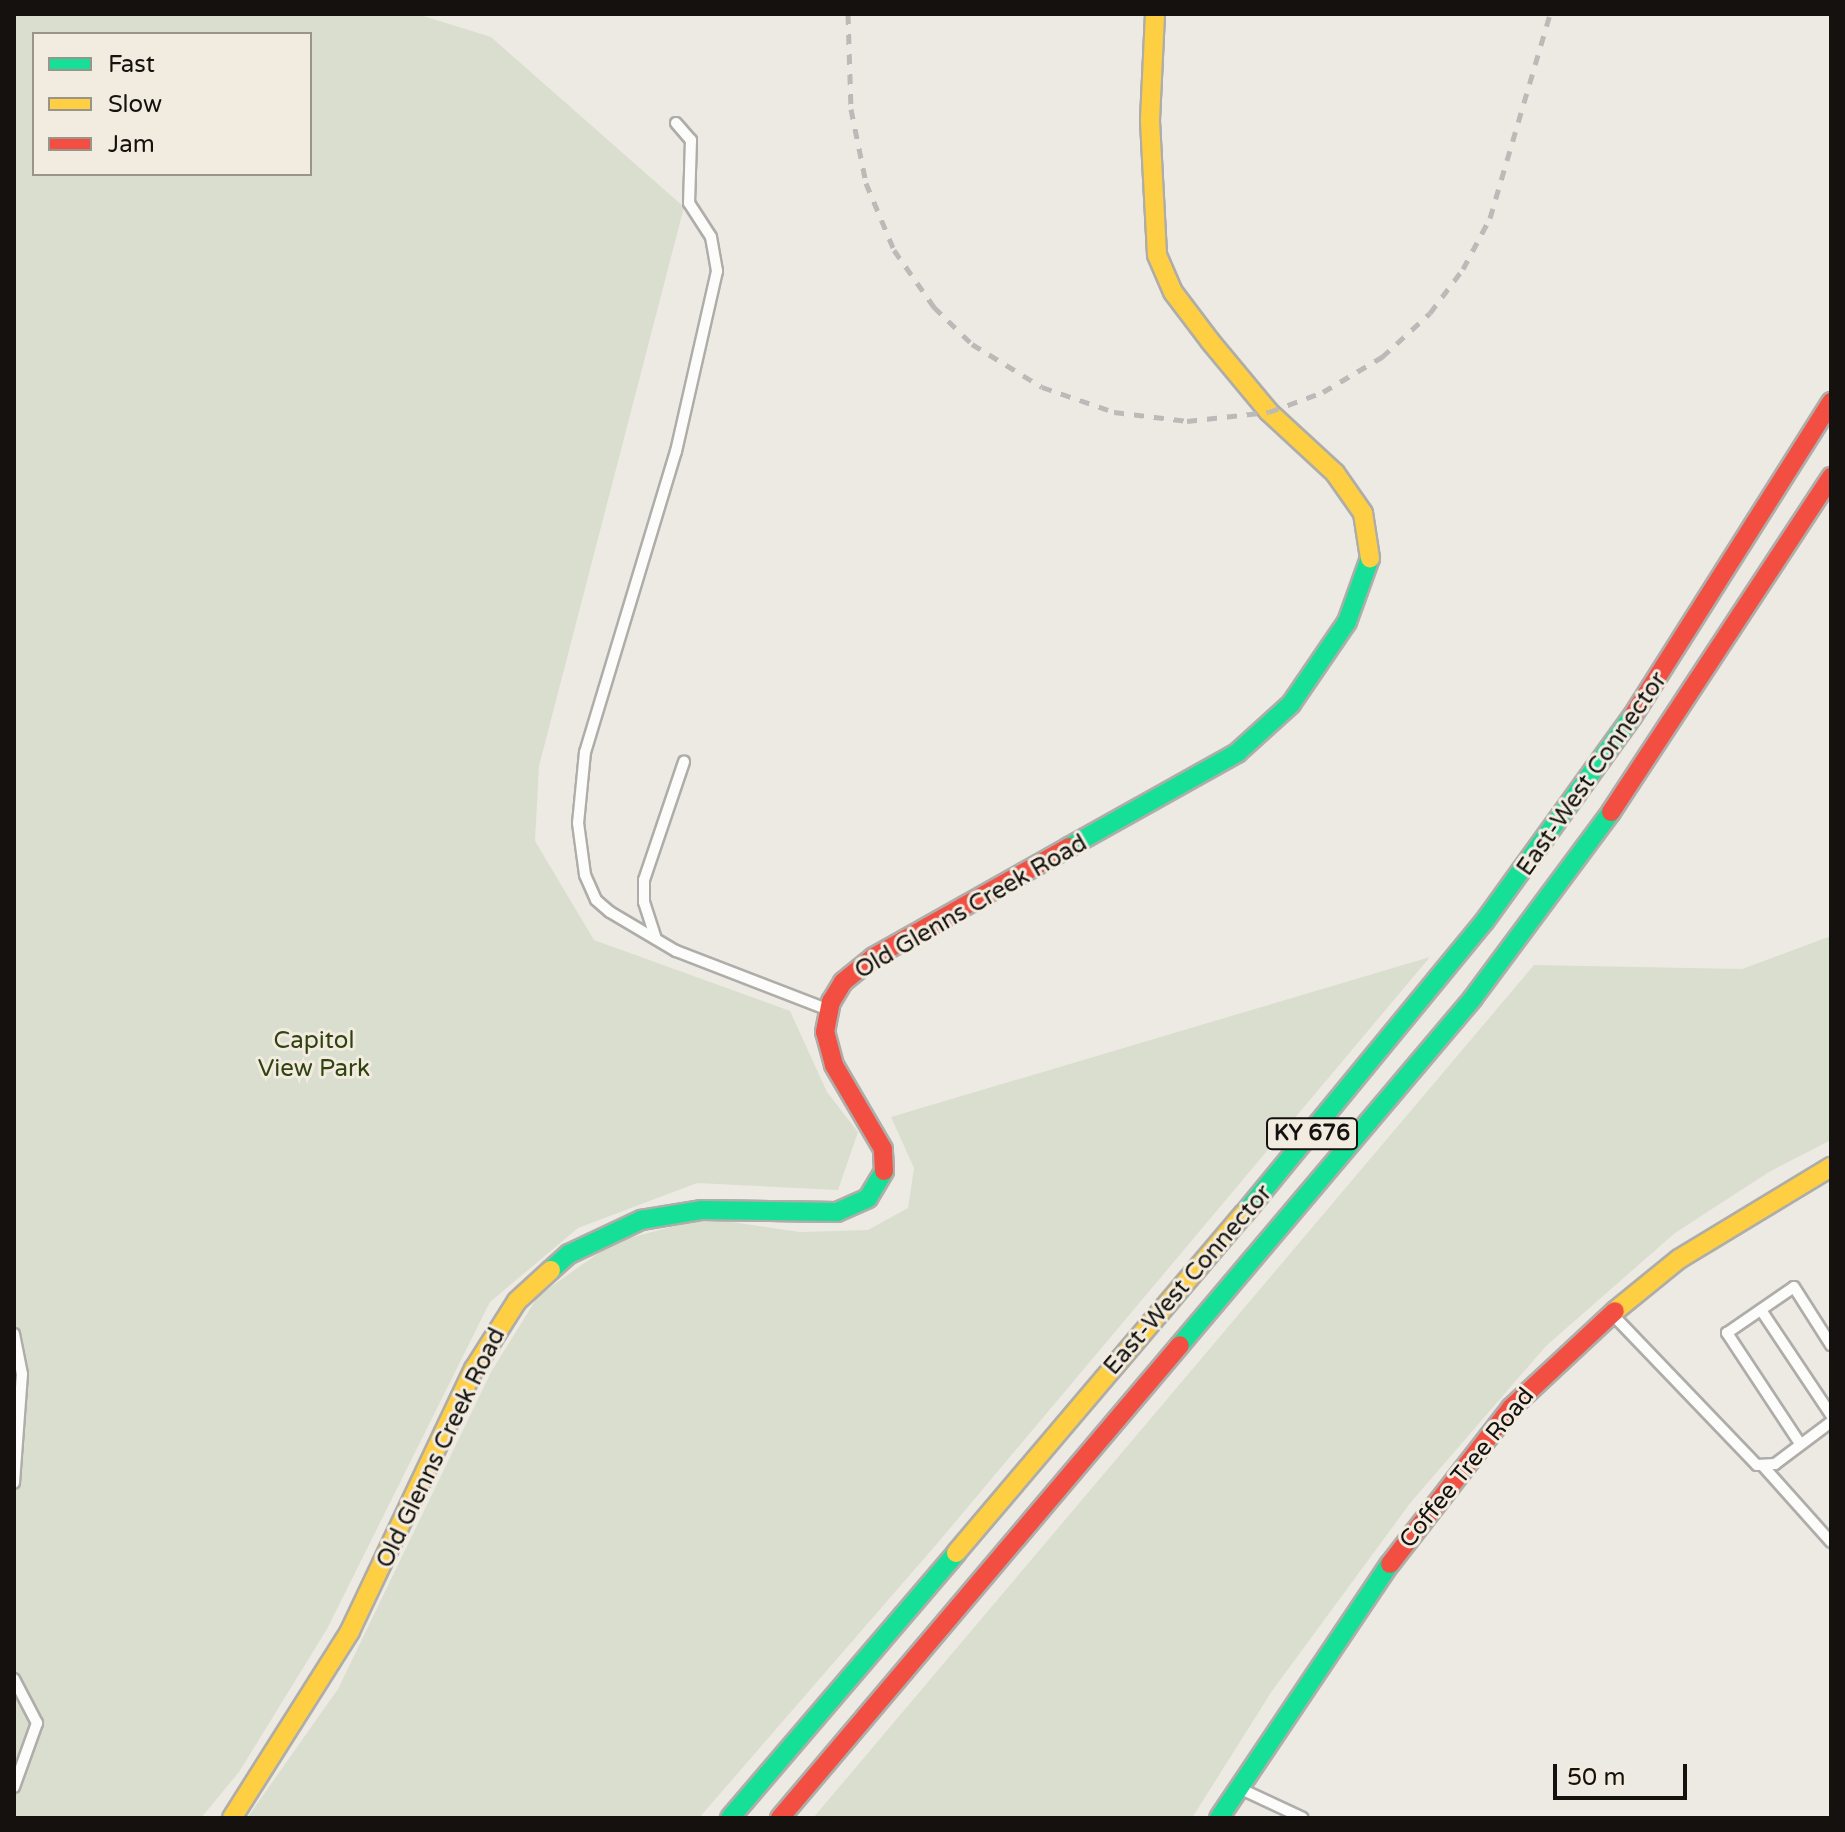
<!DOCTYPE html>
<style>
body{margin:0}
#map{position:relative;width:1845px;height:1832px;overflow:hidden;background:#edeae4;font-family:"Varela Round",sans-serif}
div>[style]{position:absolute}
.green>*{inset:0;background:#dadecf}
.roads{filter:drop-shadow(2px 0 #afada9) drop-shadow(-2px 0 #afada9) drop-shadow(0 2px #afada9) drop-shadow(0 -2px #afada9)}
.lane>*{height:10px;margin:-5px;padding:0 5px;transform-origin:5px;border-radius:5px;background:#fcfcfb}
.fast>*{height:18px;margin:-9px;padding:0 9px;transform-origin:9px;border-radius:9px;background:#16e098}
.slow>*{height:18px;margin:-9px;padding:0 9px;transform-origin:9px;border-radius:9px;background:#ffcf43}
.jam>*{height:18px;margin:-9px;padding:0 9px;transform-origin:9px;border-radius:9px;background:#f24e42}
.rail>*{height:5px;margin-top:-2.5px;transform-origin:0;background:repeating-linear-gradient(90deg,#bbbab8 0 10px,transparent 0 20px)}
span{translate:-50% -50%;white-space:nowrap;text-align:center;line-height:1.15;-webkit-text-stroke:6px #f1ebe0;paint-order:stroke}
.shield-label span{padding:2px 6px;background:#f1ebe0;border:2px solid;border-radius:6px;-webkit-text-stroke-width:0}
.shield-label{font-size:22px;color:#14110e;font-weight:700}
.street-label{font-size:24px;color:#14110e}
.park-label{font-size:24px;color:#30430f}
.frame{position:absolute;inset:0;border:16px solid #14110e;pointer-events:none}
.legend{position:absolute;left:32px;top:32px;width:280px;height:144px;box-sizing:border-box;background:#f1ebe0;border:2px solid #99948c;margin:0;padding:10px 14px;list-style:none;font-size:24px;color:#14110e}
.legend li{display:flex;align-items:center;gap:16px;height:40px}
.legend b{width:40px;border:2px solid #99948c}
.scale{position:absolute;left:1553px;top:1764px;width:134px;height:36px;box-sizing:border-box;border:4px solid #14110e;border-top:0;padding-left:10px;font-size:24px;line-height:28px;white-space:nowrap;color:#14110e;-webkit-text-stroke:6px #f1ebe0;paint-order:stroke}
</style>
<div id="map">
<div class="green">
<i style="clip-path:polygon(evenodd,14px 14px,417px 14px,491px 37px,684px 207px,539px 766px,535px 841px,594px 940px,790px 1011px,827px 1092px,858px 1132px,838px 1190px,697px 1183px,578px 1228px,490px 1302px,327px 1629px,239px 1772px,201px 1818px,14px 1818px,14px 14px,34px 34px,310px 34px,310px 174px,34px 174px,34px 34px)"></i>
<i style="clip-path:polygon(1831px 936px,1831px 1140px,1769px 1172px,1675px 1233px,1546px 1346px,1411px 1502px,1272px 1691px,1192px 1818px,813px 1818px,1534px 965px,1742px 969px)"></i>
<i style="clip-path:polygon(1430px 957px,941px 1539px,699px 1818px,247px 1818px,338px 1689px,491px 1372px,538px 1296px,614px 1242px,705px 1218px,800px 1232px,868px 1230px,908px 1208px,914px 1168px,891px 1117px)"></i>
</div>
<div class="roads">
<div class="lane">
<i style="left:676px;top:123px;width:23px;rotate:49deg"></i>
<i style="left:691px;top:140px;width:63px;rotate:91.8deg"></i>
<i style="left:689px;top:203px;width:40px;rotate:57.1deg"></i>
<i style="left:711px;top:237px;width:35px;rotate:80deg"></i>
<i style="left:717px;top:271px;width:185px;rotate:102.8deg"></i>
<i style="left:676px;top:451px;width:314px;rotate:106.8deg"></i>
<i style="left:585px;top:752px;width:71px;rotate:95.6deg"></i>
<i style="left:578px;top:823px;width:52px;rotate:82.3deg"></i>
<i style="left:585px;top:875px;width:27px;rotate:66deg"></i>
<i style="left:596px;top:900px;width:18px;rotate:41deg"></i>
<i style="left:610px;top:912px;width:77px;rotate:30.6deg"></i>
<i style="left:676px;top:951px;width:161px;rotate:21.1deg"></i>
<i style="left:656px;top:939px;width:39px;rotate:-108deg"></i>
<i style="left:644px;top:902px;width:22px;rotate:-90deg"></i>
<i style="left:644px;top:880px;width:125px;rotate:-71.3deg"></i>
<i style="left:1761px;top:1310px;width:126px;rotate:56.3deg"></i>
<i style="left:1612px;top:1314px;width:209px;rotate:46.2deg"></i>
<i style="left:1757px;top:1465px;width:18px;rotate:-3deg"></i>
<i style="left:1775px;top:1464px;width:70px;rotate:-36.9deg"></i>
<i style="left:14px;top:1334px;width:41px;rotate:78.7deg"></i>
<i style="left:22px;top:1374px;width:109px;rotate:94.2deg"></i>
<i style="left:1799px;top:1442px;width:131px;rotate:-123.4deg"></i>
<i style="left:1727px;top:1333px;width:81px;rotate:-34.5deg"></i>
<i style="left:1794px;top:1287px;width:69px;rotate:57.5deg"></i>
<i style="left:1763px;top:1466px;width:102px;rotate:48.2deg"></i>
<i style="left:14px;top:1679px;width:50px;rotate:62.4deg"></i>
<i style="left:37px;top:1723px;width:68px;rotate:109.8deg"></i>
<i style="left:1241px;top:1789px;width:68px;rotate:25.1deg"></i>
</div>
<div class="fast">
<i style="left:1069px;top:847px;width:193px;rotate:-29.2deg"></i>
<i style="left:1237px;top:753px;width:73px;rotate:-42.2deg"></i>
<i style="left:1291px;top:704px;width:99px;rotate:-55.7deg"></i>
<i style="left:1347px;top:622px;width:68px;rotate:-70.2deg"></i>
<i style="left:1244px;top:1214px;width:378px;rotate:-50.6deg"></i>
<i style="left:1484px;top:922px;width:253px;rotate:-54.2deg"></i>
<i style="left:551px;top:1270px;width:24px;rotate:-42deg"></i>
<i style="left:569px;top:1254px;width:80px;rotate:-25.3deg"></i>
<i style="left:641px;top:1220px;width:62px;rotate:-9.3deg"></i>
<i style="left:702px;top:1210px;width:135px;rotate:0.8deg"></i>
<i style="left:837px;top:1212px;width:34px;rotate:-24deg"></i>
<i style="left:868px;top:1198px;width:31px;rotate:-59deg"></i>
<i style="left:1180px;top:1345px;width:454px;rotate:-49.8deg"></i>
<i style="left:1473px;top:998px;width:232px;rotate:-53.4deg"></i>
<i style="left:730px;top:1818px;width:348px;rotate:-49.5deg"></i>
<i style="left:1219px;top:1818px;width:306px;rotate:-56.1deg"></i>
</div>
<div class="slow">
<i style="left:1155px;top:14px;width:107px;rotate:92.7deg"></i>
<i style="left:1150px;top:121px;width:134px;rotate:87deg"></i>
<i style="left:1157px;top:255px;width:40px;rotate:66.6deg"></i>
<i style="left:1173px;top:292px;width:61px;rotate:52.9deg"></i>
<i style="left:1210px;top:341px;width:92px;rotate:50.3deg"></i>
<i style="left:1269px;top:412px;width:90px;rotate:42.7deg"></i>
<i style="left:1335px;top:473px;width:49px;rotate:55deg"></i>
<i style="left:1363px;top:513px;width:46px;rotate:81.2deg"></i>
<i style="left:1615px;top:1311px;width:82px;rotate:-39.1deg"></i>
<i style="left:1679px;top:1259px;width:178px;rotate:-31.2deg"></i>
<i style="left:956px;top:1553px;width:445px;rotate:-49.7deg"></i>
<i style="left:232px;top:1818px;width:221px;rotate:-57.7deg"></i>
<i style="left:350px;top:1631px;width:290px;rotate:-64.7deg"></i>
<i style="left:474px;top:1369px;width:80px;rotate:-57.7deg"></i>
<i style="left:517px;top:1301px;width:46px;rotate:-42.4deg"></i>
</div>
<div class="jam">
<i style="left:1632px;top:717px;width:373px;rotate:-57.7deg"></i>
<i style="left:1611px;top:812px;width:401px;rotate:-56.7deg"></i>
<i style="left:884px;top:1171px;width:22px;rotate:-93deg"></i>
<i style="left:883px;top:1149px;width:97px;rotate:-120.3deg"></i>
<i style="left:834px;top:1065px;width:34px;rotate:-105deg"></i>
<i style="left:825px;top:1032px;width:31px;rotate:-79deg"></i>
<i style="left:831px;top:1002px;width:23px;rotate:-59deg"></i>
<i style="left:843px;top:982px;width:40px;rotate:-39deg"></i>
<i style="left:874px;top:957px;width:224px;rotate:-29.4deg"></i>
<i style="left:1390px;top:1564px;width:197px;rotate:-52.2deg"></i>
<i style="left:1511px;top:1408px;width:142px;rotate:-43deg"></i>
<i style="left:780px;top:1818px;width:619px;rotate:-49.78deg"></i>
</div>
</div>
<div class="rail">
<i style="left:848px;top:14px;width:95px;rotate:88.2deg"></i>
<i style="left:851px;top:109px;width:76px;rotate:78.5deg"></i>
<i style="left:866px;top:183px;width:73px;rotate:67.3deg"></i>
<i style="left:894px;top:250px;width:70px;rotate:54.9deg"></i>
<i style="left:934px;top:307px;width:53px;rotate:44.2deg"></i>
<i style="left:972px;top:344px;width:82px;rotate:31.6deg"></i>
<i style="left:1042px;top:387px;width:76px;rotate:19.1deg"></i>
<i style="left:1114px;top:412px;width:74px;rotate:7deg"></i>
<i style="left:1187px;top:421px;width:82px;rotate:-6.3deg"></i>
<i style="left:1269px;top:412px;width:58px;rotate:-20.3deg"></i>
<i style="left:1323px;top:392px;width:69px;rotate:-30.7deg"></i>
<i style="left:1382px;top:357px;width:65px;rotate:-42.5deg"></i>
<i style="left:1430px;top:313px;width:55px;rotate:-53.1deg"></i>
<i style="left:1463px;top:269px;width:58px;rotate:-62.1deg"></i>
<i style="left:1490px;top:218px;width:213px;rotate:-73.6deg"></i>
</div>
<div class="shield-label">
<span style="left:1312px;top:1134px">KY 676</span>
</div>
<div class="street-label">
<span style="left:1592px;top:774px;rotate:-55deg">East-West Connector</span>
<span style="left:971px;top:907px;rotate:-30deg">Old Glenns Creek Road</span>
<span style="left:1188px;top:1280px;rotate:-49deg">East-West Connector</span>
<span style="left:441px;top:1448px;rotate:-64deg">Old Glenns Creek Road</span>
<span style="left:1467px;top:1468px;rotate:-51deg">Coffee Tree Road</span>
</div>
<div class="park-label">
<span style="left:314px;top:1055px">Capitol<br>View Park</span>
</div>
<div class="frame"></div>
<ul class="legend">
<li><b style="height:10px;background:#16e098"></b>Fast</li>
<li><b style="height:10px;background:#ffcf43"></b>Slow</li>
<li><b style="height:10px;background:#f24e42"></b>Jam</li>
</ul>
<div class="scale">50 m</div>
</div>
